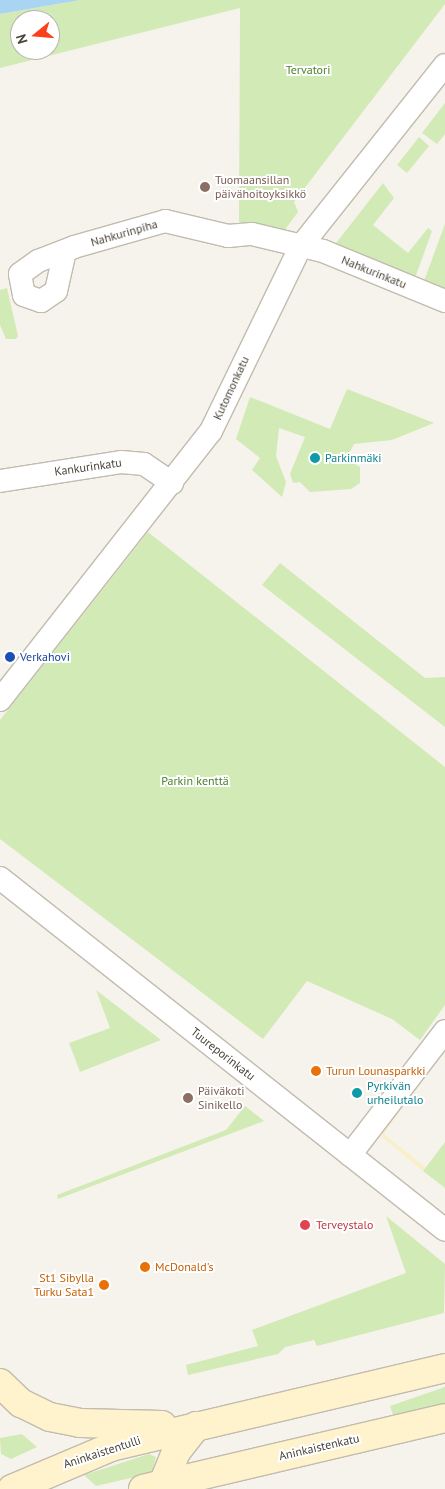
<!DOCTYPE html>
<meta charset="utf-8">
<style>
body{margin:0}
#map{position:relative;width:445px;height:1489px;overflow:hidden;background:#f6f3ec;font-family:"PT Sans",sans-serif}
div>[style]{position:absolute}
.green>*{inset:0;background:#d2eab5}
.sand>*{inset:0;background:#f9efc9}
.water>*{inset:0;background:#a9d4f2}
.roads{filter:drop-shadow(1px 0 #c2bbae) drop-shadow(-1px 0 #c2bbae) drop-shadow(0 1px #c2bbae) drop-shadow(0 -1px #c2bbae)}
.street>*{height:22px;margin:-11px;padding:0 11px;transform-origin:11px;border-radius:11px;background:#fff}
.secondary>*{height:28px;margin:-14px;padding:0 14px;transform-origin:14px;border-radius:14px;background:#fff3cd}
.dots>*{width:14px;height:14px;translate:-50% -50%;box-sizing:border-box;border:2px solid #fff;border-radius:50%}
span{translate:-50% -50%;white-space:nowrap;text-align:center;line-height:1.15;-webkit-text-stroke:4px #fff;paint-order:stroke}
.park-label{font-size:12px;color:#4a7f2a}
.education-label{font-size:12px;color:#785e54}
.left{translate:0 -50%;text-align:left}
.street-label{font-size:12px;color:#4b4439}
.culture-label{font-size:12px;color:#0d838f}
.transit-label{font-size:12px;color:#164399}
.food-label{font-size:12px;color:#c56008}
.right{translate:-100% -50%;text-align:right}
.health-label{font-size:12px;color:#be3a42}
.north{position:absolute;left:10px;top:10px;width:50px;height:50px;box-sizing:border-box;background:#fff;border:1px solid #b7b4b0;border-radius:50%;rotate:253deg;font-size:14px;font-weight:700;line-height:20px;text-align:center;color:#4b4439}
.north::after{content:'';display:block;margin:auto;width:18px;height:22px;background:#fc3f1d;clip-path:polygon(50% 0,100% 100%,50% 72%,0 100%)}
</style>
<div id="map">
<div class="green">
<i style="clip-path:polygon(evenodd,80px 0,445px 0,445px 4px,294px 202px,298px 212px,284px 231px,239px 222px,240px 8px,0 68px,0 14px,80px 0,20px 20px,50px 20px,50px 50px,20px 50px,20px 20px)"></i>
<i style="clip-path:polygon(445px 103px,445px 134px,437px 144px,422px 133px)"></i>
<i style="clip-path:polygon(419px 137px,429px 146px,407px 173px,397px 165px)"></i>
<i style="clip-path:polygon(383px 183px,394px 198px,373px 225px,408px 253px,428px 228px,432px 231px,415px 278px,333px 247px)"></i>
<i style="clip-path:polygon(445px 224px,445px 289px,424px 281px)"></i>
<i style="clip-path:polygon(7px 288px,18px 336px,16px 339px,6px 339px,0 325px,0 290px)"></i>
<i style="clip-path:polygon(347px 389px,434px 423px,392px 440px,354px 444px,346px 459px,360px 467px,360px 483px,351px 489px,310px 492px,300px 482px,293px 483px,290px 474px,305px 437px,279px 428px,276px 456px,286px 482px,282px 497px,252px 470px,260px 458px,236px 439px,250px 397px,330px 429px)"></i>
<i style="clip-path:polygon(148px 532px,445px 767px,445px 1005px,420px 1040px,392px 1019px,307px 981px,263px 1039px,0 839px,0 720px)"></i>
<i style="clip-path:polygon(280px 563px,425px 678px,445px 677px,445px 727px,262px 585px)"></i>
<i style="clip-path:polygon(96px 990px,161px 1040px,80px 1072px,69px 1043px,110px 1028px)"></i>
<i style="clip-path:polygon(245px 1106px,264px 1121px,58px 1199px,57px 1195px,226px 1130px)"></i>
<i style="clip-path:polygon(445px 1142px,445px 1188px,423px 1171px)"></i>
<i style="clip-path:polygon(386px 1216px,445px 1264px,444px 1313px,317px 1346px,314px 1340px,285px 1347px,278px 1354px,188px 1375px,186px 1365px,258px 1346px,252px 1330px,406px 1273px)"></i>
<i style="clip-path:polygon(445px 1387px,445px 1404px,394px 1418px,390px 1406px)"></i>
<i style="clip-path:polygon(22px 1434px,37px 1447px,11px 1459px,1px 1454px,0 1438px)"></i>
<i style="clip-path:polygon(149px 1454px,156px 1457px,152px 1473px,96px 1486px,84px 1475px)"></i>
</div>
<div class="sand">
<i style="clip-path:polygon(427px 1072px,384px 1134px,425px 1167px,423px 1171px,382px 1137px,382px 1132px)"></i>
</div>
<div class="water">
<i style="clip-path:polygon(0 0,80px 0,0 14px)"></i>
</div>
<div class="roads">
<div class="street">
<i style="left:65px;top:251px;width:41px;rotate:102.7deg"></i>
<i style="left:56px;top:291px;width:18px;rotate:146deg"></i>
<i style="left:41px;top:301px;width:18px;rotate:-161deg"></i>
<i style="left:24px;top:295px;width:21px;rotate:-101deg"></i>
<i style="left:20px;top:274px;width:22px;rotate:-36deg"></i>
<i style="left:38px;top:261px;width:39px;rotate:-21deg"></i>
<i style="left:74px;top:247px;width:95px;rotate:-15.9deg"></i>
<i style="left:165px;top:221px;width:65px;rotate:13.4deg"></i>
<i style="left:228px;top:236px;width:24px;rotate:-5deg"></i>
<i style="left:252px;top:234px;width:73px;rotate:13.5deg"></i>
<i style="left:323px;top:251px;width:132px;rotate:22.3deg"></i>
<i style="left:0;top:481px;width:122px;rotate:-8.9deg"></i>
<i style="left:121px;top:462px;width:23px;rotate:5deg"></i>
<i style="left:144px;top:464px;width:34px;rotate:34deg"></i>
<i style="left:0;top:700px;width:342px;rotate:-51.9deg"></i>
<i style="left:211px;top:431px;width:206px;rotate:-64.1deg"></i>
<i style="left:301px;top:246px;width:231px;rotate:-51.5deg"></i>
<i style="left:0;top:878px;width:567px;rotate:38.34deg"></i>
<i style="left:350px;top:1155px;width:156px;rotate:-52.5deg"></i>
</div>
<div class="secondary">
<i style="left:0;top:1383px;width:29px;rotate:44deg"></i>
<i style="left:21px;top:1403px;width:32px;rotate:26deg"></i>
<i style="left:50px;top:1417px;width:31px;rotate:11deg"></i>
<i style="left:80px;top:1423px;width:82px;rotate:1.4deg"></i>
<i style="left:12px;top:1489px;width:108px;rotate:-23deg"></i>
<i style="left:111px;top:1447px;width:343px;rotate:-13.3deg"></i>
<i style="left:143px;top:1489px;width:310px;rotate:-13.2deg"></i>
<i style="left:161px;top:1489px;width:40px;rotate:-68deg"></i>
<i style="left:176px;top:1452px;width:33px;rotate:-52deg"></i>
</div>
</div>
<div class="dots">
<i style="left:205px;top:187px;background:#8d6e63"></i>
<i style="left:315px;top:458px;background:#0f9aa8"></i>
<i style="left:10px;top:657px;background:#1a4fb4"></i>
<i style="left:316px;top:1071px;background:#e8710a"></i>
<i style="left:357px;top:1093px;background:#0f9aa8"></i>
<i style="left:188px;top:1098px;background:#8d6e63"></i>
<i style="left:305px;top:1225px;background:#e0444e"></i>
<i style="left:145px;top:1267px;background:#e8710a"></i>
<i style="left:104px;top:1285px;background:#e8710a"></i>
</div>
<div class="park-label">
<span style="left:308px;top:70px">Tervatori</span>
<span style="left:195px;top:781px">Parkin kenttä</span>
</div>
<div class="education-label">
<span class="left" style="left:215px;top:187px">Tuomaansillan<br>päivähoitoyksikkö</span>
<span class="left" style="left:198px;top:1098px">Päiväkoti<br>Sinikello</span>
</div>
<div class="street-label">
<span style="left:124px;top:233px;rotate:-16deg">Nahkurinpiha</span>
<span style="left:374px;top:272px;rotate:22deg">Nahkurinkatu</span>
<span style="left:231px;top:388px;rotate:-65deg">Kutomonkatu</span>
<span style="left:88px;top:467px;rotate:-8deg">Kankurinkatu</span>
<span style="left:223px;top:1054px;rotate:38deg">Tuureporinkatu</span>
<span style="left:319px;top:1447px;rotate:-13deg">Aninkaistenkatu</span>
<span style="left:102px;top:1452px;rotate:-18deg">Aninkaistentulli</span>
</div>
<div class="culture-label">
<span class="left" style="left:325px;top:458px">Parkinmäki</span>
<span class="left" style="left:367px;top:1093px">Pyrkivän<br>urheilutalo</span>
</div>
<div class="transit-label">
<span class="left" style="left:20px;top:657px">Verkahovi</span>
</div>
<div class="food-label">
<span class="left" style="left:326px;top:1071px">Turun Lounasparkki</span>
<span class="left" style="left:155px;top:1267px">McDonald's</span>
<span class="right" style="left:94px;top:1285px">St1 Sibylla<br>Turku Sata1</span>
</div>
<div class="health-label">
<span class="left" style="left:316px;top:1225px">Terveystalo</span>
</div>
<div class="north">N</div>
</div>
